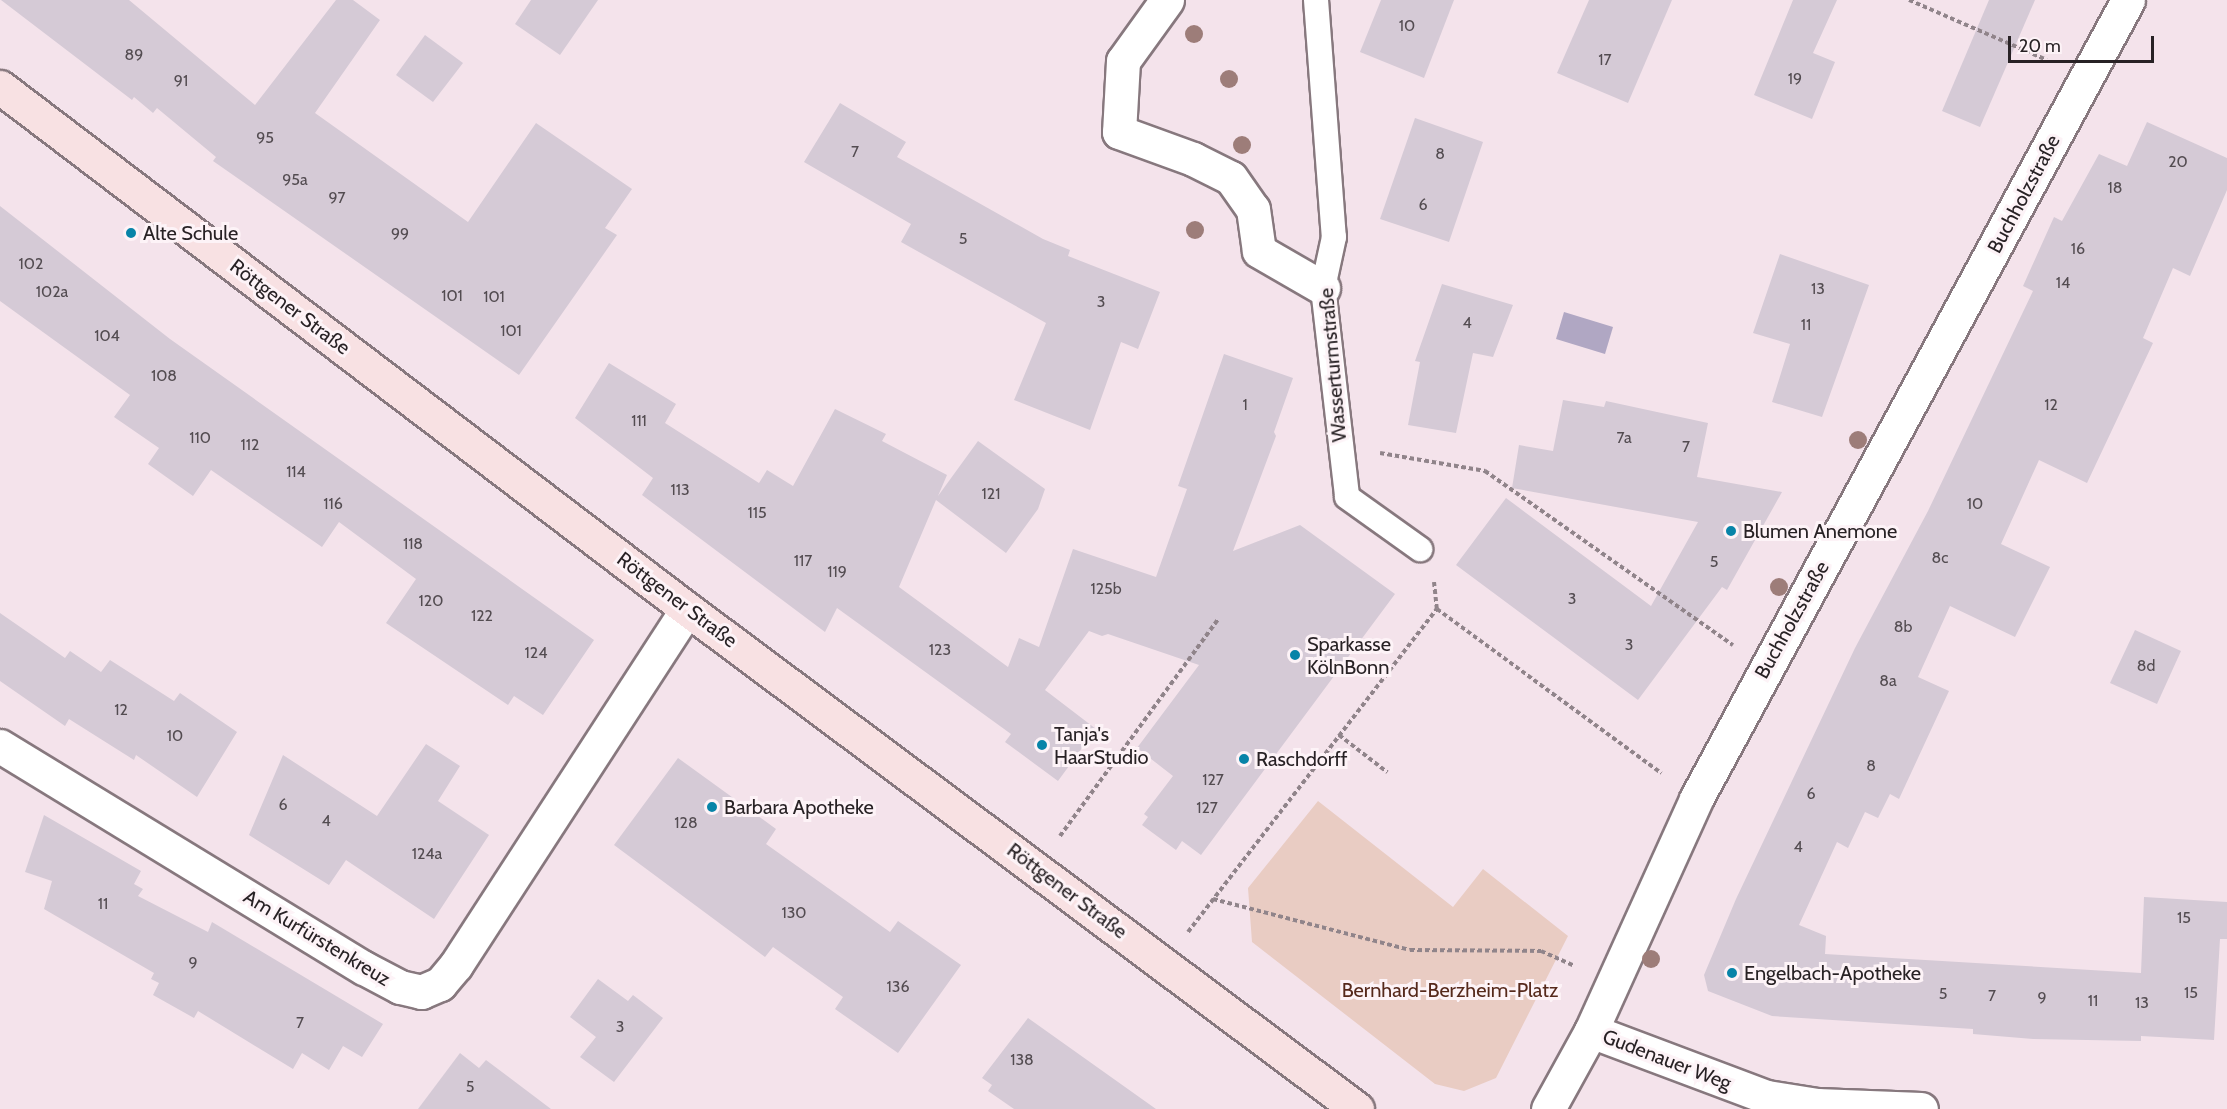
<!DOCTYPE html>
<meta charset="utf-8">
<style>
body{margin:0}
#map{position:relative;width:2227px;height:1109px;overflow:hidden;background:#f4e3eb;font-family:Cabin,sans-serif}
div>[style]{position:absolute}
.green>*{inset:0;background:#e9ccc3}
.water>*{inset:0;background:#b0a7c3}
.building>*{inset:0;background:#d5cad6}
.path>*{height:4px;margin-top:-2px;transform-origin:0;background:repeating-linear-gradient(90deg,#90848a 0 4.5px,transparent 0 7.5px)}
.roads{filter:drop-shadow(2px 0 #87787e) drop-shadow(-2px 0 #87787e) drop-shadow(0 2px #87787e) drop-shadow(0 -2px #87787e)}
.lane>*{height:24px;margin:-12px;padding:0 12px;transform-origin:12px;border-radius:12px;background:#fff}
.street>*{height:33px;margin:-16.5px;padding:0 16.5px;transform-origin:16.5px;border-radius:16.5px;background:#fff}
.secondary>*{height:33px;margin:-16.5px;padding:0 16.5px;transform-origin:16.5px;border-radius:16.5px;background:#f8e1e3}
.trees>*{width:18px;height:18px;margin:-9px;border-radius:50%;background:#9d7d79}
.dots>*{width:16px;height:16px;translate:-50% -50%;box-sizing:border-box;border:3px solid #fdf3f7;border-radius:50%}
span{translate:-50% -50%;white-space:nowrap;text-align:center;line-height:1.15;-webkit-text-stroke:6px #fdf3f7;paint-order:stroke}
.number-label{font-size:16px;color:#534c51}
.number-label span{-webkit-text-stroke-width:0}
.street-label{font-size:20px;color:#282225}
.poi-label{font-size:20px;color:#282225}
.left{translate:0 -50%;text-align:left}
.park-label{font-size:20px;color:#56291b}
.scale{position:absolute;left:2008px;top:36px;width:146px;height:27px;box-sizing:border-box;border:3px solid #282225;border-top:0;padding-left:8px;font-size:18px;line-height:21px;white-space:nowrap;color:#282225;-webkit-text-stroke:4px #fdf3f7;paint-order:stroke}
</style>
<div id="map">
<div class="green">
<i style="clip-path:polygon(1318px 801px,1453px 907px,1483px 869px,1568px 936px,1496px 1078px,1464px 1091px,1435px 1084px,1252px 942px,1248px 888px)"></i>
</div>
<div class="water">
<i style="clip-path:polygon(1564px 312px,1613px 327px,1605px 354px,1556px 339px)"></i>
</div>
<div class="building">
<i style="clip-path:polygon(1px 0,129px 0,255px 105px,336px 0,353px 0,380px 20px,315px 113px,468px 222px,536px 123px,632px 189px,605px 228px,617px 235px,519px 375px,213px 161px,216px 157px,157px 108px,153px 113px,134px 97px,132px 100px)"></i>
<i style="clip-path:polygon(531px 0,598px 0,560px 55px,515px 24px)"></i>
<i style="clip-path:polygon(1381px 0,1454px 0,1424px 78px,1360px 52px)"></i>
<i style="clip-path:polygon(1589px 0,1672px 0,1628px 103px,1557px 73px)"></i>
<i style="clip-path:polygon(1793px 0,1837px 0,1813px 53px,1835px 62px,1812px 119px,1754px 95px)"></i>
<i style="clip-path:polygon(1989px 0,2035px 0,1980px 127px,1942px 111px)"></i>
<i style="clip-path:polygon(425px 35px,463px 63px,433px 102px,396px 75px)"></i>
<i style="clip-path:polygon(840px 103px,906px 142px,897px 157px,1043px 239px,1070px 250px,1068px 256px,1160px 292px,1138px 349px,1121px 342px,1090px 430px,1014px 400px,1046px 323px,901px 242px,911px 224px,804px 162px)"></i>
<i style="clip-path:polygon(1415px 118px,1483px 142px,1449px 242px,1380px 219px)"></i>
<i style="clip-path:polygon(2147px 122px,2227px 158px,2227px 190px,2190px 276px,2173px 268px,2143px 338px,2153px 343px,2087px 483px,2039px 460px,2001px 544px,2050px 567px,2015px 637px,1950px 606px,1918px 677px,1949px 691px,1899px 799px,1890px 794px,1878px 818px,1865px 812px,1848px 848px,1837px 842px,1799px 925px,1826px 936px,1825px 954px,2141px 973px,2144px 897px,2227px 902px,2227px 939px,2220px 939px,2214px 1040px,2141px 1036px,2141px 1041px,2033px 1039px,1973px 1034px,1973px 1029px,1772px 1016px,1708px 991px,1704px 975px,1736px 899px,1855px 648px,1928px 511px,2033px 291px,2023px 286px,2054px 217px,2062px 221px,2099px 154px,2127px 166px)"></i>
<i style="clip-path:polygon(0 206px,170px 339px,594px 640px,543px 715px,514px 696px,508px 705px,386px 623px,416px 579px,339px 522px,322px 547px,211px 470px,193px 496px,148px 464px,159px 448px,114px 417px,130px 395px,0 301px)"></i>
<i style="clip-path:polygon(1780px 254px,1869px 285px,1822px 417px,1772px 402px,1790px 344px,1753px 333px)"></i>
<i style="clip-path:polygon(1442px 284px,1513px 305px,1493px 357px,1473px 353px,1456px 433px,1408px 425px,1420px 362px,1415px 361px)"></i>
<i style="clip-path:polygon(1224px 354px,1293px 378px,1274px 432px,1276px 436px,1233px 551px,1300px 525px,1395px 594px,1201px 855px,1182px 841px,1176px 850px,1142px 825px,1148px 817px,1144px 814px,1173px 776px,1137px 748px,1199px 665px,1108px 634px,1102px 636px,1089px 631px,1045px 690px,1096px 729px,1058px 781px,1005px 742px,1011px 734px,837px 608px,825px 632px,642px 495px,653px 478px,575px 418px,609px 363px,676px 404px,665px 423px,759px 483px,767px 470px,793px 486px,835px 409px,886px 434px,882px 441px,947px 475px,938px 496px,978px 441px,1045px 489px,1038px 509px,1006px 553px,936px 500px,899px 587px,1008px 667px,1019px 638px,1039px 647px,1073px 549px,1156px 577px,1187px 489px,1178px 486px)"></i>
<i style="clip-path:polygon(1563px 400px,1604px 407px,1606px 401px,1708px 423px,1697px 477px,1782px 492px,1727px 590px,1722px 587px,1638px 700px,1456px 565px,1506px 498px,1651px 606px,1698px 522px,1512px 488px,1519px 445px,1553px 451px)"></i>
<i style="clip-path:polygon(0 613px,65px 658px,70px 651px,101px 672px,110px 660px,174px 701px,180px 693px,237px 732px,197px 797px,136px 755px,134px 760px,69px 719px,65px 726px,0 681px)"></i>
<i style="clip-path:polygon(2135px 630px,2181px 651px,2157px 704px,2110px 683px)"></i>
<i style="clip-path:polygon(426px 744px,460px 766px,438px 801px,489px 835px,434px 919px,346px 860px,329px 885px,249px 835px,283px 755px,377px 816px)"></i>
<i style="clip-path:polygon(678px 758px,776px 829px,766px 844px,890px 932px,898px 921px,961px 965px,898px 1053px,835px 1009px,843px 997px,773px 947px,765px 957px,614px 845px)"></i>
<i style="clip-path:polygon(44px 815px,141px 871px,134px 884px,143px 889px,138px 896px,208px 932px,212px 922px,383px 1024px,362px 1057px,343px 1046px,329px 1070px,302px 1053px,293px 1069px,198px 1011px,194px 1018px,153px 995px,159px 983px,151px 979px,154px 973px,44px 909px,52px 881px,25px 872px)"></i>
<i style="clip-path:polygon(598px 979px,628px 1001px,633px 995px,663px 1018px,614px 1082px,580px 1057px,596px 1037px,570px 1017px)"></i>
<i style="clip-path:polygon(1028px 1018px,1156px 1109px,1014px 1109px,988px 1091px,992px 1085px,982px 1078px)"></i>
<i style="clip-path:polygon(460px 1053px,479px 1068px,486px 1060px,551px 1109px,418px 1109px)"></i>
</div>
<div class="path">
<i style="left:1909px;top:0;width:150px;rotate:23.5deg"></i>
<i style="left:1380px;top:453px;width:107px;rotate:9.7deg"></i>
<i style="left:1485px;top:471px;width:303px;rotate:35.1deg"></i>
<i style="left:1434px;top:582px;width:27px;rotate:84deg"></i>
<i style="left:1437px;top:609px;width:278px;rotate:36.2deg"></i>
<i style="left:1339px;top:735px;width:61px;rotate:37.6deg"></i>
<i style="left:1060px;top:836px;width:268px;rotate:-53.9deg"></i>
<i style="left:1213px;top:899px;width:203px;rotate:14.5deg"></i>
<i style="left:1410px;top:950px;width:131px;rotate:0.4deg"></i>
<i style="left:1541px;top:951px;width:36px;rotate:24deg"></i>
<i style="left:1188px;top:932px;width:408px;rotate:-52.4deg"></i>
</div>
<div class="roads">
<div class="lane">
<i style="left:1316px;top:0;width:238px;rotate:85.7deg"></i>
<i style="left:1334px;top:237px;width:52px;rotate:102.2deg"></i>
<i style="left:1323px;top:288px;width:210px;rotate:83.4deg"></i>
<i style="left:1347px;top:497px;width:90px;rotate:35.5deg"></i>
</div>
<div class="street">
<i style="left:1167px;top:0;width:75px;rotate:125.8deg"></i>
<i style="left:1123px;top:61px;width:71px;rotate:93.2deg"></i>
<i style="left:1119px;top:132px;width:79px;rotate:20deg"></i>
<i style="left:1193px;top:159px;width:42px;rotate:26.6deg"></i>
<i style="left:1231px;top:178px;width:38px;rotate:55deg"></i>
<i style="left:1253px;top:209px;width:42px;rotate:81.9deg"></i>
<i style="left:1259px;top:251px;width:74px;rotate:30deg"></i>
<i style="left:0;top:746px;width:426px;rotate:31.4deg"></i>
<i style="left:364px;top:968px;width:41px;rotate:27.8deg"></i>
<i style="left:400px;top:987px;width:22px;rotate:13deg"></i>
<i style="left:421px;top:992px;width:21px;rotate:-23deg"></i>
<i style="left:440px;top:984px;width:25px;rotate:-50deg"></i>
<i style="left:456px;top:965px;width:424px;rotate:-57deg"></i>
<i style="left:1591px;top:1031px;width:188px;rotate:20.6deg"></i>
<i style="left:1767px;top:1097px;width:51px;rotate:9.1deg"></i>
<i style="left:1817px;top:1105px;width:104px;rotate:2.2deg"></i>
<i style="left:1548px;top:1109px;width:89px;rotate:-61.1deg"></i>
<i style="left:1591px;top:1031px;width:255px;rotate:-65.6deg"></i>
<i style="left:1696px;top:799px;width:908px;rotate:-61.6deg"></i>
</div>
<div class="secondary">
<i style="left:0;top:87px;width:863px;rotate:37.23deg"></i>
<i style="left:687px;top:609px;width:836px;rotate:36.73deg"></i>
</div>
</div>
<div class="trees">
<i style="left:1194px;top:34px"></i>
<i style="left:1229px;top:79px"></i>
<i style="left:1242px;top:145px"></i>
<i style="left:1195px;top:230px"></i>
<i style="left:1858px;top:440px"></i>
<i style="left:1779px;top:587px"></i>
<i style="left:1651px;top:959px"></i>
</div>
<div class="dots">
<i style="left:131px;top:233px;background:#0784a8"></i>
<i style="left:1731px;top:531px;background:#0784a8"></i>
<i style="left:1295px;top:655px;background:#0784a8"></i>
<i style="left:1042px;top:745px;background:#0784a8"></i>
<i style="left:1244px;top:759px;background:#0784a8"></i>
<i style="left:712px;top:807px;background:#0784a8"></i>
<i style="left:1732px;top:973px;background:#0784a8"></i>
</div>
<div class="number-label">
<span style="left:1407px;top:26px">10</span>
<span style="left:134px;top:55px">89</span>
<span style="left:1605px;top:60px">17</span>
<span style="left:1795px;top:79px">19</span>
<span style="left:181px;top:81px">91</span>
<span style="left:265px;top:138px">95</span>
<span style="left:855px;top:152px">7</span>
<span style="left:1440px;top:154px">8</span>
<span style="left:2178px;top:162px">20</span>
<span style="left:295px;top:180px">95a</span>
<span style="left:2115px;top:188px">18</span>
<span style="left:337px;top:198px">97</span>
<span style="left:1423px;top:205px">6</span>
<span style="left:400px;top:234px">99</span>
<span style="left:963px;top:239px">5</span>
<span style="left:2078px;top:249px">16</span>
<span style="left:31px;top:264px">102</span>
<span style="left:2063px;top:283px">14</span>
<span style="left:1818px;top:289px">13</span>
<span style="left:52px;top:292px">102a</span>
<span style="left:452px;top:296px">101</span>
<span style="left:494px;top:297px">101</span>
<span style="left:1101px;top:302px">3</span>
<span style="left:1467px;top:323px">4</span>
<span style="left:1806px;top:325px">11</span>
<span style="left:511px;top:331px">101</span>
<span style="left:107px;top:336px">104</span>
<span style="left:164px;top:376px">108</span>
<span style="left:1245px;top:405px">1</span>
<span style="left:2051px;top:405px">12</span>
<span style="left:639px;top:421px">111</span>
<span style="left:200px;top:438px">110</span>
<span style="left:1624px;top:438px">7a</span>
<span style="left:250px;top:445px">112</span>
<span style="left:1686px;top:447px">7</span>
<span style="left:296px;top:472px">114</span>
<span style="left:680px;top:490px">113</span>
<span style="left:991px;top:494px">121</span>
<span style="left:333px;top:504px">116</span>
<span style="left:1975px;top:504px">10</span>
<span style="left:757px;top:513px">115</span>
<span style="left:413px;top:544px">118</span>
<span style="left:1940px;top:558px">8c</span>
<span style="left:803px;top:561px">117</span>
<span style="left:1714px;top:562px">5</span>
<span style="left:837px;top:572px">119</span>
<span style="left:1106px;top:589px">125b</span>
<span style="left:1572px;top:599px">3</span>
<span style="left:431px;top:601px">120</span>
<span style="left:482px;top:616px">122</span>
<span style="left:1903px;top:627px">8b</span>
<span style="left:1629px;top:645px">3</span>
<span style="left:940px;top:650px">123</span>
<span style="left:536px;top:653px">124</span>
<span style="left:2146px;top:666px">8d</span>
<span style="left:1888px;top:681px">8a</span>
<span style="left:121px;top:710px">12</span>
<span style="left:175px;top:736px">10</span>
<span style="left:1871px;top:766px">8</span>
<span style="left:1213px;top:780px">127</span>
<span style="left:1811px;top:794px">6</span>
<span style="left:283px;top:805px">6</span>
<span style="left:1207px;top:808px">127</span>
<span style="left:326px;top:821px">4</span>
<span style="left:686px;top:823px">128</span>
<span style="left:1798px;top:847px">4</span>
<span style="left:427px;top:854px">124a</span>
<span style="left:103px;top:904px">11</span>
<span style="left:794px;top:913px">130</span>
<span style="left:2184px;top:918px">15</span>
<span style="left:193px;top:963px">9</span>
<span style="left:898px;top:987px">136</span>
<span style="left:2191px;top:993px">15</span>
<span style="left:1943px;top:994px">5</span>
<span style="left:1992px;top:996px">7</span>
<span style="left:2042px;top:998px">9</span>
<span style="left:2093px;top:1001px">11</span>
<span style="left:2142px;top:1003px">13</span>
<span style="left:300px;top:1023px">7</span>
<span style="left:620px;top:1027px">3</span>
<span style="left:1022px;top:1060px">138</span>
<span style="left:470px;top:1087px">5</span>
</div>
<div class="street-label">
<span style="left:2024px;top:194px;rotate:-62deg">Buchholzstraße</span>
<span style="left:290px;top:307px;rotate:37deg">Röttgener Straße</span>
<span style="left:1333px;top:365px;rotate:-95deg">Wasserturmstraße</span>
<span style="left:677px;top:600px;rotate:37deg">Röttgener Straße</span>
<span style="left:1792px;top:620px;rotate:-61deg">Buchholzstraße</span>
<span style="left:1067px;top:891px;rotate:37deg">Röttgener Straße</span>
<span style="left:317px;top:938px;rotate:31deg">Am Kurfürstenkreuz</span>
<span style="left:1667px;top:1060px;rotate:21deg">Gudenauer Weg</span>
</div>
<div class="poi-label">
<span class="left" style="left:143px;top:233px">Alte Schule</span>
<span class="left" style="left:1743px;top:531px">Blumen Anemone</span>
<span class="left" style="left:1307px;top:656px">Sparkasse<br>KölnBonn</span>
<span class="left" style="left:1054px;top:746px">Tanja's<br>HaarStudio</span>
<span class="left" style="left:1256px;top:759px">Raschdorff</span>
<span class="left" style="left:724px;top:807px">Barbara Apotheke</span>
<span class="left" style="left:1744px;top:973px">Engelbach-Apotheke</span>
</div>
<div class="park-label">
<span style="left:1450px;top:990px">Bernhard-Berzheim-Platz</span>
</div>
<div class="scale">20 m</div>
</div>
